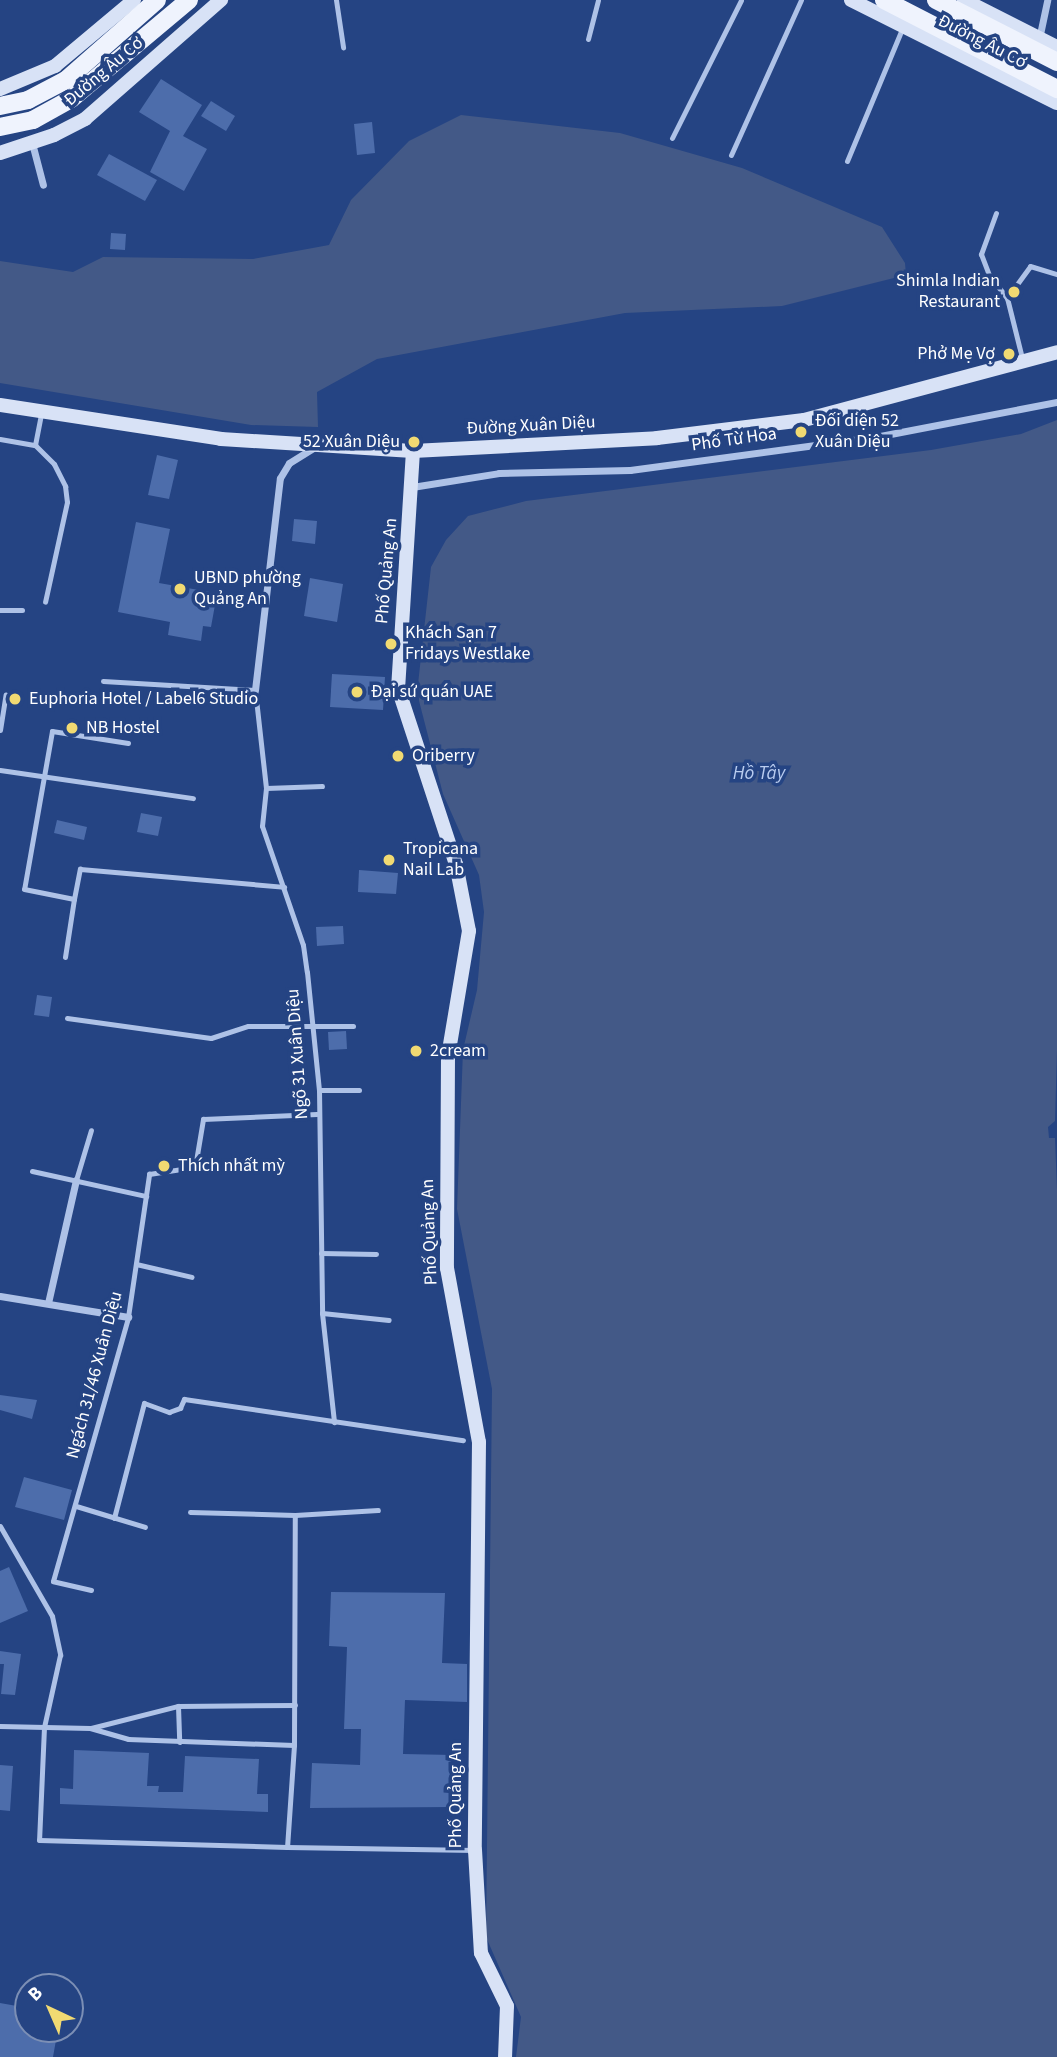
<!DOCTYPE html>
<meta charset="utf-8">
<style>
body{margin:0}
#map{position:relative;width:1057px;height:2057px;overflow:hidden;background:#254483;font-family:"Source Sans 3",sans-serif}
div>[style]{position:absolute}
.water>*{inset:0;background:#435987}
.building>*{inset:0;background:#4d6dab}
.lane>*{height:5px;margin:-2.5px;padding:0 2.5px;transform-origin:2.5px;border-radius:2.5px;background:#aec2e7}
.street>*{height:7px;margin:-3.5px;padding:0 3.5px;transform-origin:3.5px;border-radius:3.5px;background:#aec2e7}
.secondary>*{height:14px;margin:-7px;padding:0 7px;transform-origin:7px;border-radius:7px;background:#d8e2f6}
.primary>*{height:18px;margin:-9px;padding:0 9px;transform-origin:9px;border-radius:9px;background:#eff3fd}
.dots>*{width:19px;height:19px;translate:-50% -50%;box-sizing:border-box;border:4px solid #254483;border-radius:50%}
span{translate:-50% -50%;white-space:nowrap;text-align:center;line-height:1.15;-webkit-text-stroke:7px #254483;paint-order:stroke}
.street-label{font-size:18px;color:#fff}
.poi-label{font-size:18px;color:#fff}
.right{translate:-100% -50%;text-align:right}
.left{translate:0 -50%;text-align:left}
.water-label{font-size:19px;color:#b9ccef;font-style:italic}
.north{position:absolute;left:14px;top:1973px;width:70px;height:70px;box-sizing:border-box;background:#254483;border:2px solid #7c8fb5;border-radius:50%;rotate:316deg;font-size:19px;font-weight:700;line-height:28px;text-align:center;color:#fff}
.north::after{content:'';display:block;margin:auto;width:24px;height:32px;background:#f1da72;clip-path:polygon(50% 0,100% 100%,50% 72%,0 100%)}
</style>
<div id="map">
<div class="water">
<i style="clip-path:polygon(461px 115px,620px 133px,742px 168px,882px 227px,905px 263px,906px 275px,782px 306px,625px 313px,377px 359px,317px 392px,318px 427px,251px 425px,0 383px,0 261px,73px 272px,103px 257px,253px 259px,329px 245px,351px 200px,409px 141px)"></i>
<i style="clip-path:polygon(1057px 420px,1057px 1050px,1055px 1121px,1048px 1127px,1049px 1138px,1055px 1138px,1057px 1190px,1057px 2057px,516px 2057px,521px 2017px,486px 1937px,492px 1389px,457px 1209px,463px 1050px,477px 990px,484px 912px,479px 875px,443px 794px,417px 693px,431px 567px,446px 540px,468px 516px,526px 501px,931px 450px,1021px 434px)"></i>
</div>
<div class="building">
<i style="clip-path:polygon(161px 79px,202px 105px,183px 136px,207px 149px,184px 191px,150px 172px,170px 131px,139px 112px)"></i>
<i style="clip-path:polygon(211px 101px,235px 116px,226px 131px,201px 116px)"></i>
<i style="clip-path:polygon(372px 122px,375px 153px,357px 155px,354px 124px)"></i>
<i style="clip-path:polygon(109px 154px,157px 180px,145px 201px,97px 175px)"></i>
<i style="clip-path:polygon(111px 233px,126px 234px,125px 250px,110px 249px)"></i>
<i style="clip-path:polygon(157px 455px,178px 460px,169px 499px,148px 495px)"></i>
<i style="clip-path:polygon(294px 519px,317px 521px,315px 544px,292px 541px)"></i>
<i style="clip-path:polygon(136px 522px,170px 529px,159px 583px,210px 592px,208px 604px,215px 605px,211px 627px,203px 626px,201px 641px,168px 635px,170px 622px,118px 612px)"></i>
<i style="clip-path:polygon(310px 578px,343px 584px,337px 622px,304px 616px)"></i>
<i style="clip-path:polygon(332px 674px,385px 677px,383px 710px,330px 707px)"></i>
<i style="clip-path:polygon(141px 813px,162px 817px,158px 836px,137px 832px)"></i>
<i style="clip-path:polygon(57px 820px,87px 827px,84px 840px,54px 833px)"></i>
<i style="clip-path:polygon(359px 870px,398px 873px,396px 894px,358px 892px)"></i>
<i style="clip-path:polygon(343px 926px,344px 944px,317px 946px,316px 927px)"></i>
<i style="clip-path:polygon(37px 995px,52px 997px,49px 1017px,34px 1015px)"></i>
<i style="clip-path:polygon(346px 1031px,347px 1049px,329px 1050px,328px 1032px)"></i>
<i style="clip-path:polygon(0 1395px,37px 1400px,32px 1419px,0 1410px)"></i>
<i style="clip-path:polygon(24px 1477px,72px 1490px,64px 1520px,15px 1507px)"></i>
<i style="clip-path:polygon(9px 1567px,28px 1611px,0 1623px,0 1571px)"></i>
<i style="clip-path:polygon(331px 1592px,445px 1593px,442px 1663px,467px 1664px,467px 1702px,405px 1700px,403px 1754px,453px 1755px,452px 1807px,310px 1808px,312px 1763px,360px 1765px,361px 1729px,344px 1729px,347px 1647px,329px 1646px)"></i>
<i style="clip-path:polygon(0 1651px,21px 1654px,15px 1695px,1px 1694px,4px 1664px,0 1664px)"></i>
<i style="clip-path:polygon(74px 1750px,149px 1753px,147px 1786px,159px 1786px,158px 1792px,183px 1792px,185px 1756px,259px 1759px,257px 1794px,268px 1794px,268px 1812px,60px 1804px,60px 1788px,73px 1789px)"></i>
<i style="clip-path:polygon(0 1765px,13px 1766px,10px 1811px,0 1810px)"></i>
<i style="clip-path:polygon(0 2003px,28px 2008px,28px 2029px,58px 2029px,53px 2057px,0 2057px)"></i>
</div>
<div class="lane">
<i style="left:336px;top:0;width:48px;rotate:81.5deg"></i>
<i style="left:588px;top:39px;width:40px;rotate:-75.6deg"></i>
<i style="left:672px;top:138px;width:154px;rotate:-63.4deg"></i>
<i style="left:731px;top:155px;width:170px;rotate:-65.7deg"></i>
<i style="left:847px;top:161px;width:143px;rotate:-67.4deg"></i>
<i style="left:996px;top:213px;width:44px;rotate:110.1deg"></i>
<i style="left:981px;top:254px;width:22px;rotate:69deg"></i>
<i style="left:989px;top:275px;width:29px;rotate:52deg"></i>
<i style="left:1022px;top:358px;width:62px;rotate:-104deg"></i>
<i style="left:1007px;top:298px;width:39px;rotate:-54deg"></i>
<i style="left:1030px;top:266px;width:28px;rotate:17deg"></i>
<i style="left:0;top:439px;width:36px;rotate:10deg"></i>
<i style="left:35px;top:445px;width:27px;rotate:45deg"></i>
<i style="left:54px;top:464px;width:25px;rotate:63deg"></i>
<i style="left:65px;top:486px;width:16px;rotate:83deg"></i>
<i style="left:67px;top:502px;width:102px;rotate:102.4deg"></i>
<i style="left:35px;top:445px;width:33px;rotate:-79deg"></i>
<i style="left:0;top:610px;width:22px"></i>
<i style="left:103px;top:681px;width:152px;rotate:3.4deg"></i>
<i style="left:255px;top:690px;width:99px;rotate:83.6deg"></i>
<i style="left:266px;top:788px;width:38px;rotate:96deg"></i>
<i style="left:262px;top:826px;width:126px;rotate:71deg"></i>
<i style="left:303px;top:945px;width:27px;rotate:82deg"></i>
<i style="left:307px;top:972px;width:119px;rotate:84.2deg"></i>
<i style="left:319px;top:1090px;width:223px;rotate:89.2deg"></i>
<i style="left:322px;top:1313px;width:110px;rotate:83.7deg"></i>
<i style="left:0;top:730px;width:36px;rotate:-81deg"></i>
<i style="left:128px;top:743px;width:77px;rotate:-171deg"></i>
<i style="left:52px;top:731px;width:160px;rotate:100deg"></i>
<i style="left:24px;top:889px;width:51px;rotate:11.3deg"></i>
<i style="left:74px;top:899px;width:31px;rotate:-79deg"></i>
<i style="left:80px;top:869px;width:205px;rotate:5deg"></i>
<i style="left:0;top:770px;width:195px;rotate:8.3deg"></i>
<i style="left:266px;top:788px;width:56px;rotate:-2deg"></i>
<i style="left:65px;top:957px;width:59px;rotate:-81.2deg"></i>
<i style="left:67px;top:1018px;width:145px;rotate:7.9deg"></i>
<i style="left:211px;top:1038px;width:39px;rotate:-18deg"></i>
<i style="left:248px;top:1026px;width:105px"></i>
<i style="left:319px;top:1090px;width:40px"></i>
<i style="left:32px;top:1171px;width:117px;rotate:12.4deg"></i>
<i style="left:76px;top:1180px;width:52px;rotate:-73.3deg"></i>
<i style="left:321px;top:1253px;width:55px;rotate:1deg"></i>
<i style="left:136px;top:1264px;width:57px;rotate:13.1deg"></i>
<i style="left:322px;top:1313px;width:67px;rotate:6deg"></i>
<i style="left:76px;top:1506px;width:72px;rotate:16.9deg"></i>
<i style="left:190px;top:1512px;width:105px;rotate:1.6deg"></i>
<i style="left:295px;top:1515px;width:83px;rotate:-3.4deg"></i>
<i style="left:114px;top:1518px;width:119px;rotate:-75.4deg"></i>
<i style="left:144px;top:1403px;width:27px;rotate:20deg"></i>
<i style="left:169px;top:1412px;width:12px;rotate:-20deg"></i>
<i style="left:180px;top:1408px;width:10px;rotate:-66deg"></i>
<i style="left:184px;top:1399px;width:282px;rotate:8.4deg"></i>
<i style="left:0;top:1526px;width:104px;rotate:60deg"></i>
<i style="left:52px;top:1616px;width:40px;rotate:78deg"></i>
<i style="left:60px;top:1655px;width:74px;rotate:102.5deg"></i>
<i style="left:44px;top:1727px;width:113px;rotate:92.5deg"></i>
<i style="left:39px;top:1840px;width:248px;rotate:1.6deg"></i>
<i style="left:91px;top:1590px;width:39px;rotate:-167deg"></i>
<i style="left:53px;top:1581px;width:274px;rotate:-74.1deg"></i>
<i style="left:128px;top:1317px;width:145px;rotate:-81.6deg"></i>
<i style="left:149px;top:1174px;width:47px;rotate:-8.7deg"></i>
<i style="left:195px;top:1167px;width:49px;rotate:-80.5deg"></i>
<i style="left:203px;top:1119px;width:114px;rotate:-2.5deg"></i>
<i style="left:178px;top:1706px;width:36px;rotate:88deg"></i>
<i style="left:0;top:1726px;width:90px;rotate:1.3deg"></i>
<i style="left:90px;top:1728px;width:40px;rotate:16deg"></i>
<i style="left:128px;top:1739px;width:166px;rotate:2.1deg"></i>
<i style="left:294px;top:1745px;width:230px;rotate:-89.8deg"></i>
<i style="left:91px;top:1728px;width:90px;rotate:-14.2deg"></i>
<i style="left:178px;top:1706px;width:117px;rotate:-0.5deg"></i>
<i style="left:294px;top:1745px;width:102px;rotate:93.9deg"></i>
<i style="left:287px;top:1847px;width:188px;rotate:0.9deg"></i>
</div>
<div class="street">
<i style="left:1039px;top:39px;width:40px;rotate:-78deg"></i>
<i style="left:32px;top:143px;width:43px;rotate:75.3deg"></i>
<i style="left:412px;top:487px;width:88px;rotate:-9.1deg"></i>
<i style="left:499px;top:473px;width:131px;rotate:-1.3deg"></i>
<i style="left:630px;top:470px;width:252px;rotate:-7.7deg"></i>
<i style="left:880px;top:436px;width:180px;rotate:-10.9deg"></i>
<i style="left:255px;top:690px;width:213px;rotate:-83.3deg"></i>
<i style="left:280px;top:478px;width:17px;rotate:-59deg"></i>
<i style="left:289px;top:463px;width:28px;rotate:-32deg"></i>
<i style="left:0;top:1296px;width:130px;rotate:9.3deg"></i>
<i style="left:48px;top:1303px;width:126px;rotate:-77.2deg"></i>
</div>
<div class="secondary">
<i style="left:851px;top:0;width:230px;rotate:26.6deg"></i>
<i style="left:964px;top:0;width:104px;rotate:26.8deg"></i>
<i style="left:0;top:89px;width:60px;rotate:-22.7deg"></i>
<i style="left:55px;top:66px;width:103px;rotate:-39.9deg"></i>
<i style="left:0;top:153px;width:57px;rotate:-18.4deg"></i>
<i style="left:54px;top:135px;width:35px;rotate:-27deg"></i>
<i style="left:85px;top:119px;width:181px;rotate:-41.2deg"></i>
<i style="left:0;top:405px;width:224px;rotate:8.7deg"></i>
<i style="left:221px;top:439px;width:192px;rotate:3.6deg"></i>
<i style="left:413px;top:451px;width:244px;rotate:-3deg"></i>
<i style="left:657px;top:438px;width:148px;rotate:-7deg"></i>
<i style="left:804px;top:420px;width:262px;rotate:-15deg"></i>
<i style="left:413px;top:451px;width:237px;rotate:93.6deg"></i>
<i style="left:398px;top:688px;width:185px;rotate:71.8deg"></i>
<i style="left:456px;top:864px;width:68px;rotate:79deg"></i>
<i style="left:469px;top:931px;width:128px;rotate:99.5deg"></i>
<i style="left:448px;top:1057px;width:211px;rotate:90.3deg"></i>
<i style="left:447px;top:1268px;width:177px;rotate:79.6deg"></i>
<i style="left:479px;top:1442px;width:408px;rotate:90.6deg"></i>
<i style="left:475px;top:1850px;width:103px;rotate:86.7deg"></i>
<i style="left:481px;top:1953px;width:59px;rotate:63.9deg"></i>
<i style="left:507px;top:2006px;width:51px;rotate:92.2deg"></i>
</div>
<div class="primary">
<i style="left:884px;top:0;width:195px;rotate:27.2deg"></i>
<i style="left:936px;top:0;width:136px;rotate:27.1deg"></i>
<i style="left:0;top:106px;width:29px;rotate:-12deg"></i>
<i style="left:28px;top:100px;width:43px;rotate:-27.8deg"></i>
<i style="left:66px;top:80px;width:121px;rotate:-41.3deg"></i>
<i style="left:0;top:127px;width:34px;rotate:-12deg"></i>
<i style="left:33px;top:120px;width:43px;rotate:-28.9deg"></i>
<i style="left:71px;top:99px;width:154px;rotate:-40deg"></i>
</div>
<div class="dots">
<i style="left:1014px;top:292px;background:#f1da72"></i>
<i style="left:1009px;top:354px;background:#f1da72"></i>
<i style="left:801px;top:432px;background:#f1da72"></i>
<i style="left:414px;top:442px;background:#f1da72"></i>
<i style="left:180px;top:589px;background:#f1da72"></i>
<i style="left:391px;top:644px;background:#f1da72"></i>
<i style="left:357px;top:692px;background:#f1da72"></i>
<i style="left:15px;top:699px;background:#f1da72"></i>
<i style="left:72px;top:728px;background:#f1da72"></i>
<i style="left:398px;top:756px;background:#f1da72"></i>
<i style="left:389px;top:860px;background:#f1da72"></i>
<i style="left:416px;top:1051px;background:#f1da72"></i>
<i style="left:164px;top:1166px;background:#f1da72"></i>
</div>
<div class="street-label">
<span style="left:982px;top:42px;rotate:27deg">Đường Âu Cơ</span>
<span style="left:104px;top:72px;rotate:-40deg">Đường Âu Cơ</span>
<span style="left:531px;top:426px;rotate:-3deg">Đường Xuân Diệu</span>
<span style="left:734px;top:440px;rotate:-8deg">Phố Từ Hoa</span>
<span style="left:387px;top:571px;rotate:-85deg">Phố Quảng An</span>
<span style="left:298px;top:1054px;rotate:-94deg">Ngõ 31 Xuân Diệu</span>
<span style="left:430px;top:1232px;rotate:-92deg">Phố Quảng An</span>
<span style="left:95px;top:1375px;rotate:-75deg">Ngách 31/46 Xuân Diệu</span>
<span style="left:456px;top:1795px;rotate:-90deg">Phố Quảng An</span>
</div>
<div class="poi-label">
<span class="right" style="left:1000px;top:292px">Shimla Indian<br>Restaurant</span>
<span class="right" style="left:995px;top:354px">Phở Mẹ Vợ</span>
<span class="left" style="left:815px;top:432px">Đối diện 52<br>Xuân Diệu</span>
<span class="right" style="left:400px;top:442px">52 Xuân Diệu</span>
<span class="left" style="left:194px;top:589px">UBND phường<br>Quảng An</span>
<span class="left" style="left:405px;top:644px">Khách Sạn 7<br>Fridays Westlake</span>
<span class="left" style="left:371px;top:692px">Đại sứ quán UAE</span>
<span class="left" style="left:29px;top:699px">Euphoria Hotel / Label6 Studio</span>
<span class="left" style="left:86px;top:728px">NB Hostel</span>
<span class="left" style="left:412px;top:756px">Oriberry</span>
<span class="left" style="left:403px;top:860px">Tropicana<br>Nail Lab</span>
<span class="left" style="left:430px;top:1051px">2cream</span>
<span class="left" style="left:178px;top:1166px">Thích nhất mỳ</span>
</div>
<div class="water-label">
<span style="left:759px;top:774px">Hồ Tây</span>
</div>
<div class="north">B</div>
</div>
